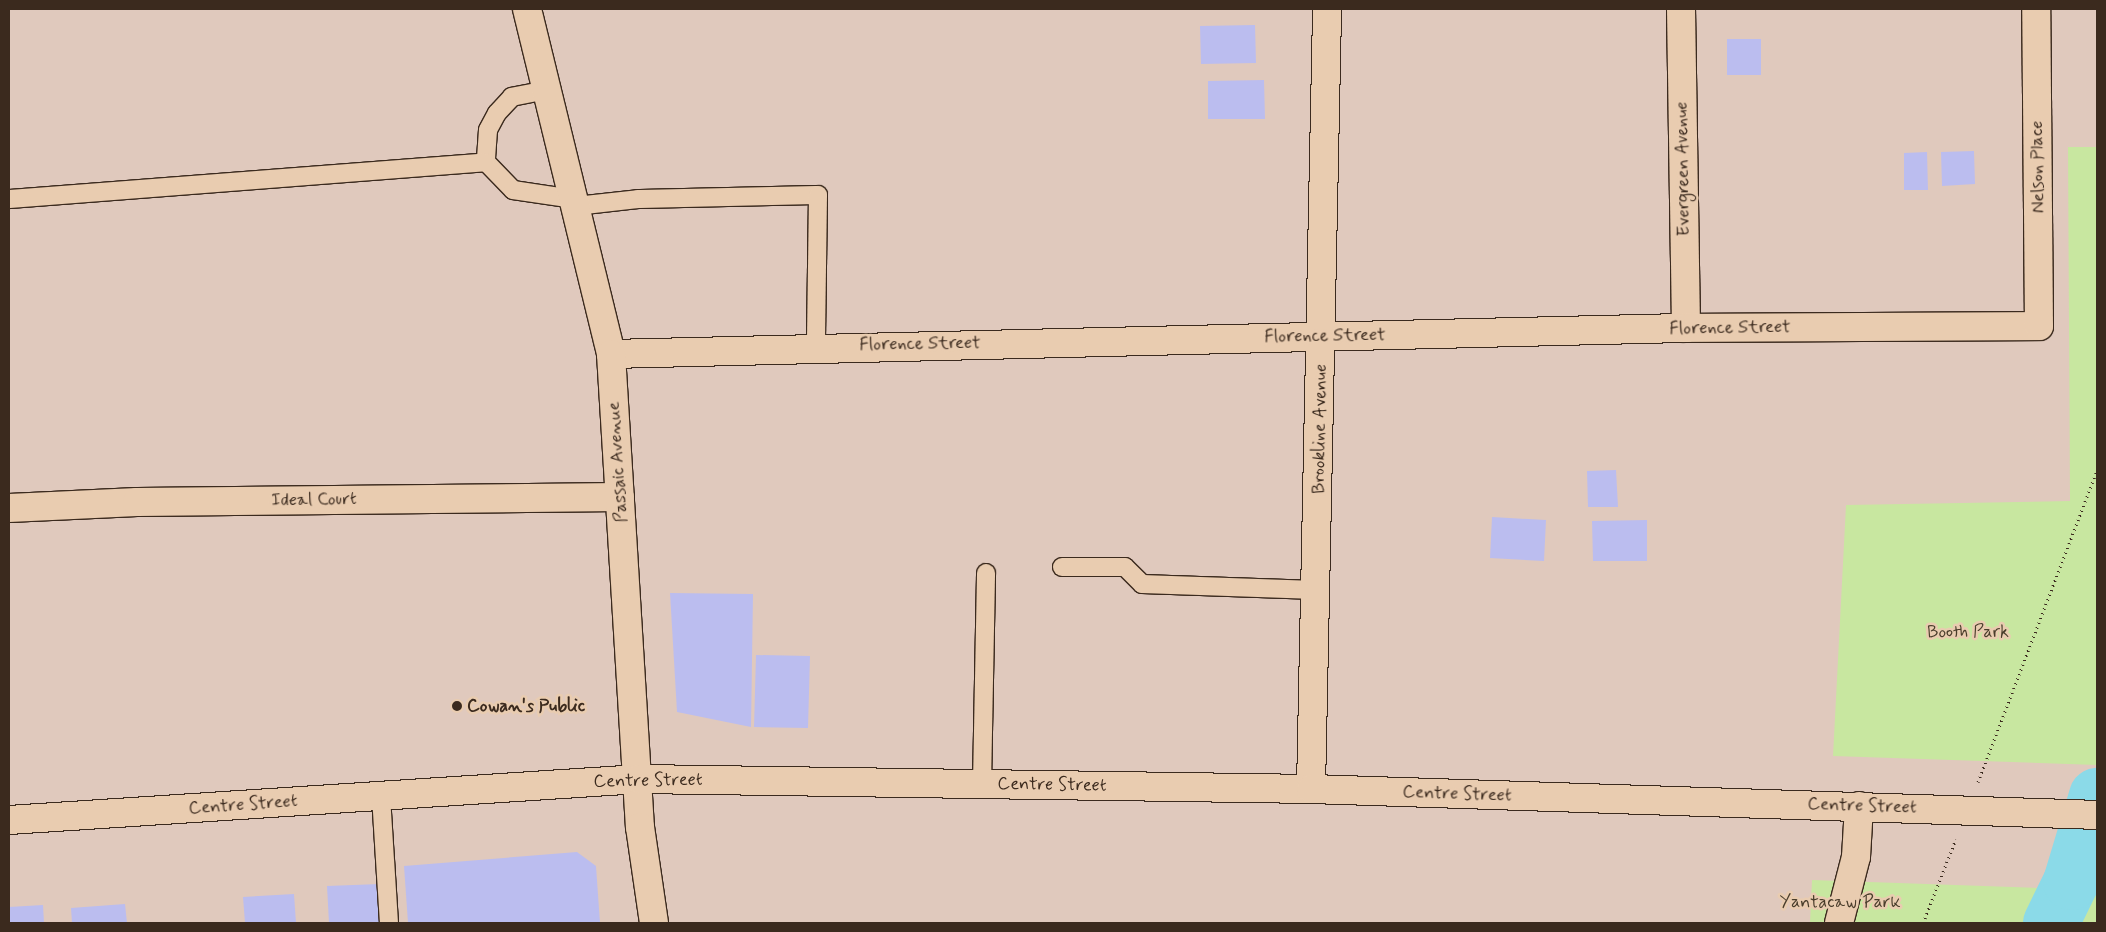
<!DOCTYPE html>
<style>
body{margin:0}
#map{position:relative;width:2106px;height:932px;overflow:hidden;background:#e0c9bd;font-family:Mynerve,sans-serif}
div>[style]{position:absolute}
.green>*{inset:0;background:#c8e7a0}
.river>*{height:56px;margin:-28px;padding:0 28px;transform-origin:28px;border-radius:28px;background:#8bdae8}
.building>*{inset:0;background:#bbbdef}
.path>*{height:3px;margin-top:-1.5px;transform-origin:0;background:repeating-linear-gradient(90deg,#3b2a1e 0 1px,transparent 0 5px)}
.roads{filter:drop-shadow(1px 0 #3b2a1e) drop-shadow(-1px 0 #3b2a1e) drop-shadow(0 1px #3b2a1e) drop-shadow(0 -1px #3b2a1e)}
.service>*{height:18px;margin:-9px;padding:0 9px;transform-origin:9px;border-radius:9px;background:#e9ccb0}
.minor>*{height:28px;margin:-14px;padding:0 14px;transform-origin:14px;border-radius:14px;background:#e9ccb0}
.tertiary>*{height:28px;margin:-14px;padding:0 14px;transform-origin:14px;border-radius:14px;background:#e9ccb0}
.dots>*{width:14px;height:14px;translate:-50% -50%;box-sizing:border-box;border:2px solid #e9ccb0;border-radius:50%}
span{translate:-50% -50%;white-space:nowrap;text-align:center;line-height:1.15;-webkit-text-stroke:5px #e9ccb0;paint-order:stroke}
.street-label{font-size:18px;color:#3b2a1e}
.park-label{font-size:18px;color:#493d2b}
.poi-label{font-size:18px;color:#3b2a1e;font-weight:700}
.left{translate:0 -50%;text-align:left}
.frame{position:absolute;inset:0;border:10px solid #3b2a1e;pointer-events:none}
</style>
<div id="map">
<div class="green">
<i style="clip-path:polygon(2068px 147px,2097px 147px,2097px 765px,1833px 756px,1846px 505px,2070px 501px)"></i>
<i style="clip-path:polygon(1812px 880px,2097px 890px,2097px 923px,1810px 923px)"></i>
</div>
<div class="river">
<i style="left:2051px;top:923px;width:46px;rotate:-64deg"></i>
<i style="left:2071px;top:882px;width:90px;rotate:-73.2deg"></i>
</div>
<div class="building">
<i style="clip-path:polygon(1255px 25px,1256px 63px,1201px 64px,1200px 26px)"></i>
<i style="clip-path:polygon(1727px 39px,1761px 39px,1761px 75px,1727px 75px)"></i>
<i style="clip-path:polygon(1264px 80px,1265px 119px,1208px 119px,1208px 81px)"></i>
<i style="clip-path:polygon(1974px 151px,1975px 184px,1942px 186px,1941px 152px)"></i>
<i style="clip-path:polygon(1927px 152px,1928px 190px,1904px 190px,1904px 153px)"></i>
<i style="clip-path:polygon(1616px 470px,1618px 507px,1588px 507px,1587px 471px)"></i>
<i style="clip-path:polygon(1492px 517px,1546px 520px,1544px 561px,1490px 558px)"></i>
<i style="clip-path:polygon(1647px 520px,1647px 561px,1593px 561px,1592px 521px)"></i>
<i style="clip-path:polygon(670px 593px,753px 594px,751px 727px,677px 712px)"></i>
<i style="clip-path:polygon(756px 655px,810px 656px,808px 728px,754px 727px)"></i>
<i style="clip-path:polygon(577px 852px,596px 866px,600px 923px,408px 923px,404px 866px)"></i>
<i style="clip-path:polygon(380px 884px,382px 923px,329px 923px,327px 886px)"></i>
<i style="clip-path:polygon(294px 894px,296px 923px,245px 923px,243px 897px)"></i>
<i style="clip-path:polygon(125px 904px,127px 923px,72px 923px,71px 908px)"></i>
<i style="clip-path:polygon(43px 905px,44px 923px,9px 923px,9px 907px)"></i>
</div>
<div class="path">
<i style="left:1978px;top:782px;width:334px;rotate:-69.1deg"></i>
<i style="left:1923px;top:923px;width:90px;rotate:-68.6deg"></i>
</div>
<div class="roads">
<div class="service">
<i style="left:547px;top:90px;width:36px;rotate:169deg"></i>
<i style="left:512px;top:97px;width:22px;rotate:133deg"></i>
<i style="left:497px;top:113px;width:19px;rotate:118deg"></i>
<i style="left:488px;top:130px;width:32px;rotate:94deg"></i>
<i style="left:486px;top:162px;width:39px;rotate:46deg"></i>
<i style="left:513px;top:190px;width:62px;rotate:8.4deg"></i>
<i style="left:9px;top:199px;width:478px;rotate:-4.4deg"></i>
<i style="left:576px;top:206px;width:62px;rotate:-6.4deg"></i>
<i style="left:638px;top:199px;width:180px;rotate:-1.3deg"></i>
<i style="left:818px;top:195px;width:152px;rotate:90.8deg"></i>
<i style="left:1062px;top:567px;width:63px"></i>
<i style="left:1125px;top:567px;width:24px;rotate:45deg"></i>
<i style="left:1142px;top:584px;width:174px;rotate:2deg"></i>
<i style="left:982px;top:784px;width:211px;rotate:-88.9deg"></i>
<i style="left:381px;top:796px;width:127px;rotate:86.4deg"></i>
</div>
<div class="minor">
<i style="left:1681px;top:9px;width:319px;rotate:89.1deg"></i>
<i style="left:611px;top:354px;width:1075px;rotate:-1.39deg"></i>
<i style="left:1686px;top:328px;width:353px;rotate:-0.3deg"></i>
<i style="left:2039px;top:326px;width:317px;rotate:-90.5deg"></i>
<i style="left:9px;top:508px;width:128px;rotate:-2.7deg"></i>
<i style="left:137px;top:502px;width:483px;rotate:-0.6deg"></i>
<i style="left:1311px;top:789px;width:780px;rotate:-88.82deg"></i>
<i style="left:1839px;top:923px;width:68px;rotate:-75.6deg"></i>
<i style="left:1856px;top:857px;width:51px;rotate:-86.6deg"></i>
</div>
<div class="tertiary">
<i style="left:527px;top:9px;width:355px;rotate:76.3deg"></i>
<i style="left:611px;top:354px;width:474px;rotate:86.5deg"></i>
<i style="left:640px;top:827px;width:97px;rotate:81.7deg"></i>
<i style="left:9px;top:820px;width:631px;rotate:-3.72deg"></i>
<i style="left:639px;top:779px;width:672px;rotate:0.85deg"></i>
<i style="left:1311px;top:789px;width:786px;rotate:1.89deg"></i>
</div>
</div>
<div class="dots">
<i style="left:457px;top:706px;background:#3b2a1e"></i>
</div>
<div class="street-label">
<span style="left:2038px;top:167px;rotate:-91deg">Nelson Place</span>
<span style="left:1683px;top:169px;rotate:-91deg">Evergreen Avenue</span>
<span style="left:1730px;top:328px;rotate:-1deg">Florence Street</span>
<span style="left:1325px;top:336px;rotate:-1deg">Florence Street</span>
<span style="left:920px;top:344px;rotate:-1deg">Florence Street</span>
<span style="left:1320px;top:429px;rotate:-89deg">Brookline Avenue</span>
<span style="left:618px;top:462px;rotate:-94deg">Passaic Avenue</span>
<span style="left:314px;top:500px;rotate:-1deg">Ideal Court</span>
<span style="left:648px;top:781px;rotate:-1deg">Centre Street</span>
<span style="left:1052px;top:785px;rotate:1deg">Centre Street</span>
<span style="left:1457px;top:794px;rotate:2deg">Centre Street</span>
<span style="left:243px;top:805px;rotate:-4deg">Centre Street</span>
<span style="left:1862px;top:806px;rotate:2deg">Centre Street</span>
</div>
<div class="park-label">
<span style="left:1968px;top:632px">Booth Park</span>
<span style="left:1840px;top:902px">Yantacaw Park</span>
</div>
<div class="poi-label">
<span class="left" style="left:467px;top:706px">Cowan's Public</span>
</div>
<div class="frame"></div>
</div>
